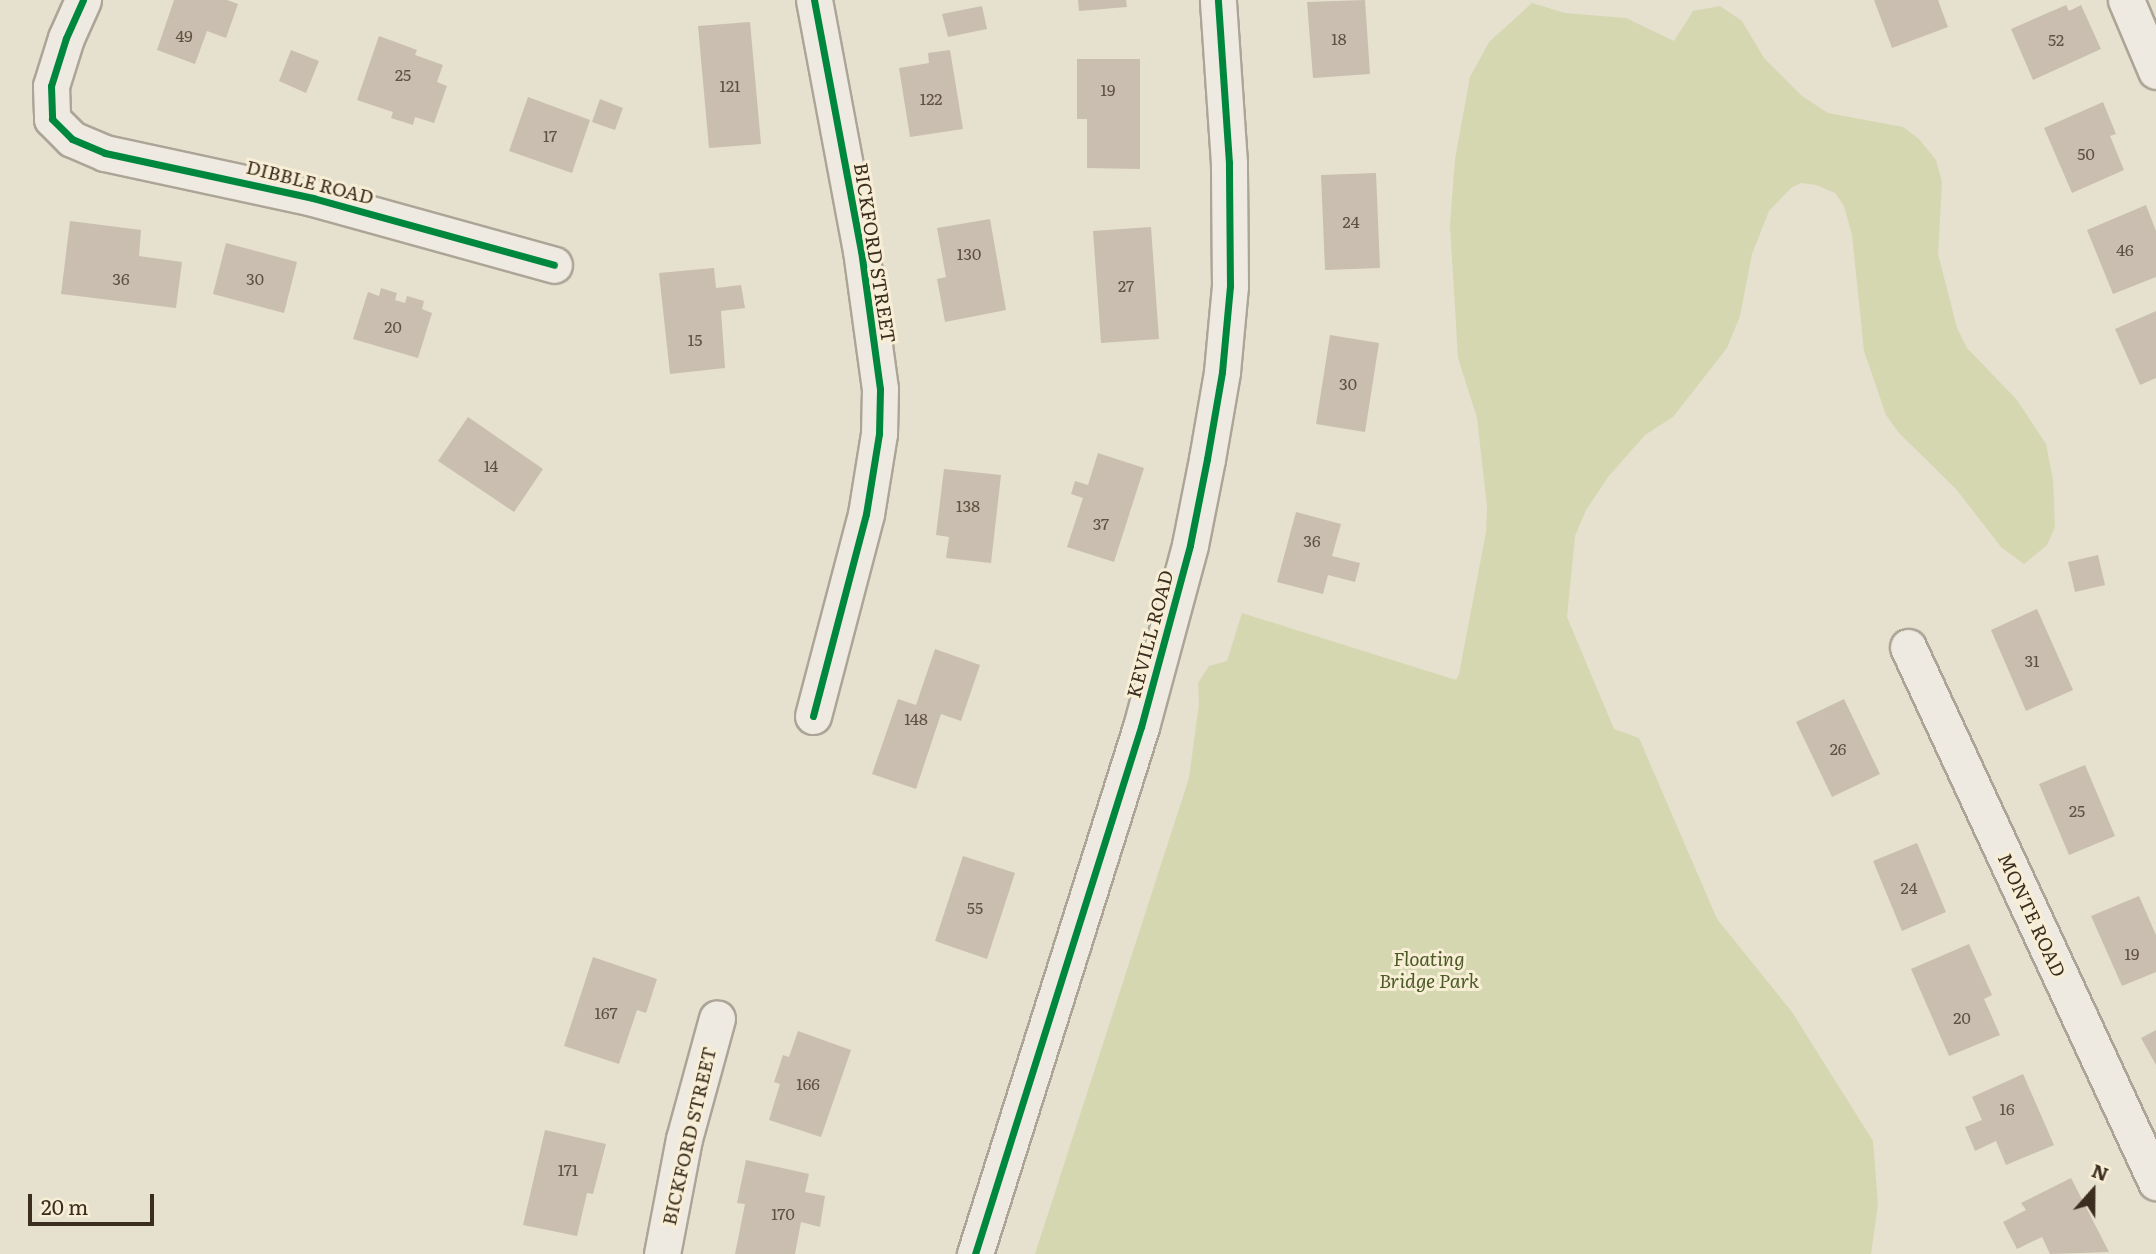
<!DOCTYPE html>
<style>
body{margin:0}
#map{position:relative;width:2156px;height:1254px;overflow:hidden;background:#e6e0cf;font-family:Literata,serif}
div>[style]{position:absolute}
.green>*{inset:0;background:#d5d7b1}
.building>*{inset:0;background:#cabeb0}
.roads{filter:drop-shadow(2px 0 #aca597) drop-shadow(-2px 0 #aca597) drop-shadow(0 2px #aca597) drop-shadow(0 -2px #aca597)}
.street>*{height:35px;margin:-17.5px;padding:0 17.5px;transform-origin:17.5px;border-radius:17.5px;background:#eeeae1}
.cycleway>*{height:7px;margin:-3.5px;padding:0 3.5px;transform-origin:3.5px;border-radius:3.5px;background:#00873e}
span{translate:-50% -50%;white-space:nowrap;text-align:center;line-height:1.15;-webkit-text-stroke:6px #f7eed5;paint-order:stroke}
.number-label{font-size:16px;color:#5f5143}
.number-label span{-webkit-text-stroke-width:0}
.street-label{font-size:19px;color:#3b2d1f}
.park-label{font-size:19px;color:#4a5925;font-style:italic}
.north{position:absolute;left:2058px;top:1156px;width:70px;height:70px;-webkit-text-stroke:5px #f7eed5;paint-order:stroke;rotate:21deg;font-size:19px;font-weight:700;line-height:28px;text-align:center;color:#3b2d1f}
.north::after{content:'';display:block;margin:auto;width:24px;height:32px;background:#3b2d1f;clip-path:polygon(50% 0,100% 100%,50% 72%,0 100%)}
.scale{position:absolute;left:28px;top:1194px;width:126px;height:32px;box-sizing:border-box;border:4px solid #3b2d1f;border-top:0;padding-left:9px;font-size:21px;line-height:24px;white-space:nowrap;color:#3b2d1f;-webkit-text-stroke:5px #f7eed5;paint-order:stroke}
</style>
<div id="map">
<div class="green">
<i style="clip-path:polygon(1532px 3px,1565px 13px,1626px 18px,1674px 41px,1693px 11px,1720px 6px,1742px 21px,1764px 58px,1802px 96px,1828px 113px,1903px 127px,1919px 139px,1936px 160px,1942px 182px,1938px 254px,1957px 328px,1967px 348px,2017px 400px,2046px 444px,2053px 480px,2055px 527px,2047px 545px,2024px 564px,2001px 547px,1956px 489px,1899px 433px,1886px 415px,1864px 351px,1852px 235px,1844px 206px,1835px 193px,1816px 185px,1801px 183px,1791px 188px,1769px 211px,1752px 254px,1740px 316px,1727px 348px,1673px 417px,1645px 435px,1608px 477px,1586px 510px,1575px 536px,1567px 617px,1614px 729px,1639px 738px,1717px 919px,1792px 1012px,1873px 1141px,1878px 1204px,1871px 1254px,1035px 1254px,1189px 778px,1199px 704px,1198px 683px,1209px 666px,1227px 661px,1242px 613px,1456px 680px,1459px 674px,1486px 532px,1487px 507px,1477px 418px,1458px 358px,1450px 225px,1455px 159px,1470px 77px,1489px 42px)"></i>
</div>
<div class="building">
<i style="clip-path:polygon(174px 0,227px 0,238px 4px,226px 38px,207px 31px,195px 64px,157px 50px)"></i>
<i style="clip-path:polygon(1078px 0,1126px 0,1127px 7px,1079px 11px)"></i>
<i style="clip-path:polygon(1365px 0,1370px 74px,1313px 78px,1307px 2px)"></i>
<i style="clip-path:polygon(1874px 0,1938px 0,1948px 27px,1892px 48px)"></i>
<i style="clip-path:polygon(2066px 5px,2069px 11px,2081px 5px,2101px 49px,2033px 80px,2011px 29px)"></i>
<i style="clip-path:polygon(982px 6px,987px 29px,948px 37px,942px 14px)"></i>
<i style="clip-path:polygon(750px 22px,761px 144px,709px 148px,698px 26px)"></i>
<i style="clip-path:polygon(379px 36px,417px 50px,415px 55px,443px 65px,437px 82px,447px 86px,434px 123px,415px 117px,413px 125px,391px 118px,393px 112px,357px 100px)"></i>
<i style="clip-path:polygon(291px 50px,319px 61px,306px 93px,279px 81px)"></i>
<i style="clip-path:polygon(950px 50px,963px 129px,910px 137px,899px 68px,929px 63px,928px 53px)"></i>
<i style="clip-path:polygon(1077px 59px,1140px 59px,1140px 169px,1087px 168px,1087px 119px,1077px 119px)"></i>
<i style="clip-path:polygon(528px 97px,590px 120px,572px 173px,509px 151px)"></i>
<i style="clip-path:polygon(600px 99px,623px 108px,615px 130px,592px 122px)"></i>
<i style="clip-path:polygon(2103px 102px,2116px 134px,2110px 136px,2124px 170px,2072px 193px,2044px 128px)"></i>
<i style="clip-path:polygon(1376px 173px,1380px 268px,1325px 270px,1321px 175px)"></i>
<i style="clip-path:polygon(2146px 205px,2156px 231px,2156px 277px,2113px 294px,2087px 230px)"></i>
<i style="clip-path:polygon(990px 219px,1006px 310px,945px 322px,937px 279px,946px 277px,937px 228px)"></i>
<i style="clip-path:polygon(70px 221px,141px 230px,139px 256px,182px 262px,176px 308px,61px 294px)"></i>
<i style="clip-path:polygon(1151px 227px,1159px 339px,1101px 343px,1093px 231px)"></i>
<i style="clip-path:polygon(226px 243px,297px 262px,284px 313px,213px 294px)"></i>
<i style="clip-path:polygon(714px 268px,716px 288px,741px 285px,745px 308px,721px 311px,725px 368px,670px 374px,659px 273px)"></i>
<i style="clip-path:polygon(381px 288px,397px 293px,395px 300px,405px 303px,407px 296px,424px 301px,422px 309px,432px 313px,418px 358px,353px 339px,368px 292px,379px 296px)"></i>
<i style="clip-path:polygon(2156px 311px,2156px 378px,2140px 385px,2115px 329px)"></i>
<i style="clip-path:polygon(1330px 335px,1379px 343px,1365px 432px,1316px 424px)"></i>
<i style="clip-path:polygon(468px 417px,543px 469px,514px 512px,438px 461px)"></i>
<i style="clip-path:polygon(1098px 453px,1144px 468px,1114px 562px,1067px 547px,1083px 498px,1071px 494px,1075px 481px,1088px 485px)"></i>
<i style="clip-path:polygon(944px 469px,1001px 475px,991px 563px,946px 558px,949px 537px,936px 535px)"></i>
<i style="clip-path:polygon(1296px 512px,1341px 524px,1332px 556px,1360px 563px,1355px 582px,1328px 575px,1323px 594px,1277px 582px)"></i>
<i style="clip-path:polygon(2098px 555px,2105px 585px,2075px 592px,2068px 562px)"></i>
<i style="clip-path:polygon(2037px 609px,2073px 690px,2026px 711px,1991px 630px)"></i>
<i style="clip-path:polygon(935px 649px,980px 665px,961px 721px,941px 714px,916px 789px,872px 774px,898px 699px,916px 705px)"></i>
<i style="clip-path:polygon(1844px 699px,1880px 774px,1832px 797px,1796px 722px)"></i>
<i style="clip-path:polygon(2085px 765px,2115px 836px,2069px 855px,2039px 784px)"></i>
<i style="clip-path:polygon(1917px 843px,1946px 912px,1902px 931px,1873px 861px)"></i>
<i style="clip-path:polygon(963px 856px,1015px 873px,987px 959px,935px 941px)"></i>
<i style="clip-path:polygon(2139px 896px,2156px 935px,2156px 972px,2122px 986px,2091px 916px)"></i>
<i style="clip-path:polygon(1969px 944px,1992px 995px,1984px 999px,2000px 1035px,1949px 1056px,1911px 969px)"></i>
<i style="clip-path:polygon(593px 957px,657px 979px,646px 1013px,637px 1010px,619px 1064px,564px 1046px)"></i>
<i style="clip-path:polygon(2156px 1030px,2156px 1065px,2141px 1038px)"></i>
<i style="clip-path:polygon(798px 1031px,851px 1050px,821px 1137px,769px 1120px,780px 1084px,774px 1082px,783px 1055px,789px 1057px)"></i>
<i style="clip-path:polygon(2023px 1074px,2054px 1145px,2006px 1165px,1996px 1141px,1975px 1151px,1965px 1127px,1982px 1120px,1972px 1097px)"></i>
<i style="clip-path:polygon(545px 1130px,606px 1144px,593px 1194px,587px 1193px,577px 1236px,523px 1225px)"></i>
<i style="clip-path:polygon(746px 1160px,809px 1174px,805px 1192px,825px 1196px,820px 1227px,801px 1222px,795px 1254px,735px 1254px,745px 1204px,737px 1203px)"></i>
<i style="clip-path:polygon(2071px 1178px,2109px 1252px,2050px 1254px,2042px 1237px,2017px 1249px,2003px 1222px,2026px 1210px,2021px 1203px)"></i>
</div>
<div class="roads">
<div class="street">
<i style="left:83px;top:0;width:42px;rotate:114.1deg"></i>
<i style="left:66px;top:38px;width:50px;rotate:107.4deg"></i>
<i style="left:51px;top:86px;width:33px;rotate:88deg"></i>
<i style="left:52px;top:119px;width:28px;rotate:45deg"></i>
<i style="left:72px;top:139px;width:36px;rotate:23deg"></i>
<i style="left:105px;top:153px;width:213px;rotate:12.2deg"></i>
<i style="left:313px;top:198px;width:250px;rotate:15.5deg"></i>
<i style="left:2126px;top:0;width:77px;rotate:67.1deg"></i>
<i style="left:1908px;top:647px;width:590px;rotate:65.13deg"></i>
<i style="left:813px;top:716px;width:209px;rotate:-75.3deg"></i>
<i style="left:866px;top:514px;width:81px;rotate:-80.8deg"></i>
<i style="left:879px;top:434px;width:45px;rotate:-88.7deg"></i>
<i style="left:880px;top:389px;width:139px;rotate:-97.8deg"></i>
<i style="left:861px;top:251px;width:255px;rotate:-100.6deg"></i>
<i style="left:662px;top:1254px;width:117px;rotate:-79.2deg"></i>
<i style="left:684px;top:1139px;width:125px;rotate:-74.7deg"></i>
<i style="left:975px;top:1254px;width:553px;rotate:-72.52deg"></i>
<i style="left:1141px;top:727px;width:188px;rotate:-74.9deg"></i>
<i style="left:1190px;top:545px;width:88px;rotate:-78.8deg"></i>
<i style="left:1207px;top:459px;width:88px;rotate:-80.2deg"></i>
<i style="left:1222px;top:372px;width:86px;rotate:-84.7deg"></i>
<i style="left:1230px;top:286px;width:123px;rotate:-90.5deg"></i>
<i style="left:1229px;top:163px;width:163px;rotate:-93.9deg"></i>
</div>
</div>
<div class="cycleway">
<i style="left:83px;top:0;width:42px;rotate:114.1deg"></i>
<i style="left:66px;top:38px;width:50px;rotate:107.4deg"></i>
<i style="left:51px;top:86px;width:33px;rotate:88deg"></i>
<i style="left:52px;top:119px;width:28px;rotate:45deg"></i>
<i style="left:72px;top:139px;width:36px;rotate:23deg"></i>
<i style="left:105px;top:153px;width:213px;rotate:12.2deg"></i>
<i style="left:313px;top:198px;width:250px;rotate:15.5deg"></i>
<i style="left:813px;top:716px;width:209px;rotate:-75.3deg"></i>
<i style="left:866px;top:514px;width:81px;rotate:-80.8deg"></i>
<i style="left:879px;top:434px;width:45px;rotate:-88.7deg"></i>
<i style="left:880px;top:389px;width:139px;rotate:-97.8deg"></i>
<i style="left:861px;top:251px;width:255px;rotate:-100.6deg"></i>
<i style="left:975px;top:1254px;width:553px;rotate:-72.52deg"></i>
<i style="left:1141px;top:727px;width:188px;rotate:-74.9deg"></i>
<i style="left:1190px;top:545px;width:88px;rotate:-78.8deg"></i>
<i style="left:1207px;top:459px;width:88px;rotate:-80.2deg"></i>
<i style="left:1222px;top:372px;width:86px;rotate:-84.7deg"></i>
<i style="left:1230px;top:286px;width:123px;rotate:-90.5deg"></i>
<i style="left:1229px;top:163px;width:163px;rotate:-93.9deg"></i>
</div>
<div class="number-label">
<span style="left:184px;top:35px">49</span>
<span style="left:1339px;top:38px">18</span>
<span style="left:2056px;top:39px">52</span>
<span style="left:403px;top:74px">25</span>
<span style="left:730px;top:85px">121</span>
<span style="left:1108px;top:89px">19</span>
<span style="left:931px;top:98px">122</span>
<span style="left:550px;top:135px">17</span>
<span style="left:2086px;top:153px">50</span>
<span style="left:1351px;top:221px">24</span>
<span style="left:2125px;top:249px">46</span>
<span style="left:969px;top:253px">130</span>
<span style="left:121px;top:278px">36</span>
<span style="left:255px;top:278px">30</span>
<span style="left:1126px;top:285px">27</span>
<span style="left:393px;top:326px">20</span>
<span style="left:695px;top:339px">15</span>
<span style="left:1348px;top:383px">30</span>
<span style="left:491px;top:465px">14</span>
<span style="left:968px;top:505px">138</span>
<span style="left:1101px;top:523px">37</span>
<span style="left:1312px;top:540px">36</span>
<span style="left:2032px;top:660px">31</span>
<span style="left:916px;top:718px">148</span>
<span style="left:1838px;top:748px">26</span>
<span style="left:2077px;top:810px">25</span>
<span style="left:1909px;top:887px">24</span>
<span style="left:975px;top:907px">55</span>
<span style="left:2132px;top:953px">19</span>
<span style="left:606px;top:1012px">167</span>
<span style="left:1962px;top:1017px">20</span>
<span style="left:808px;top:1083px">166</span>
<span style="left:2007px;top:1108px">16</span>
<span style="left:568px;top:1169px">171</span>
<span style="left:783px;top:1213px">170</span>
</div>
<div class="street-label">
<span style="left:310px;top:182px;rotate:14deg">DIBBLE ROAD</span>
<span style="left:875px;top:253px;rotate:81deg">BICKFORD STREET</span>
<span style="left:1150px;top:634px;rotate:-75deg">KEVILL ROAD</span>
<span style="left:2032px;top:915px;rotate:65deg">MONTE ROAD</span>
<span style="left:689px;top:1136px;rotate:-77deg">BICKFORD STREET</span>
</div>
<div class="park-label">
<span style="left:1429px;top:970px">Floating<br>Bridge Park</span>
</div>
<div class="north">N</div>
<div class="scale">20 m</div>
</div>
